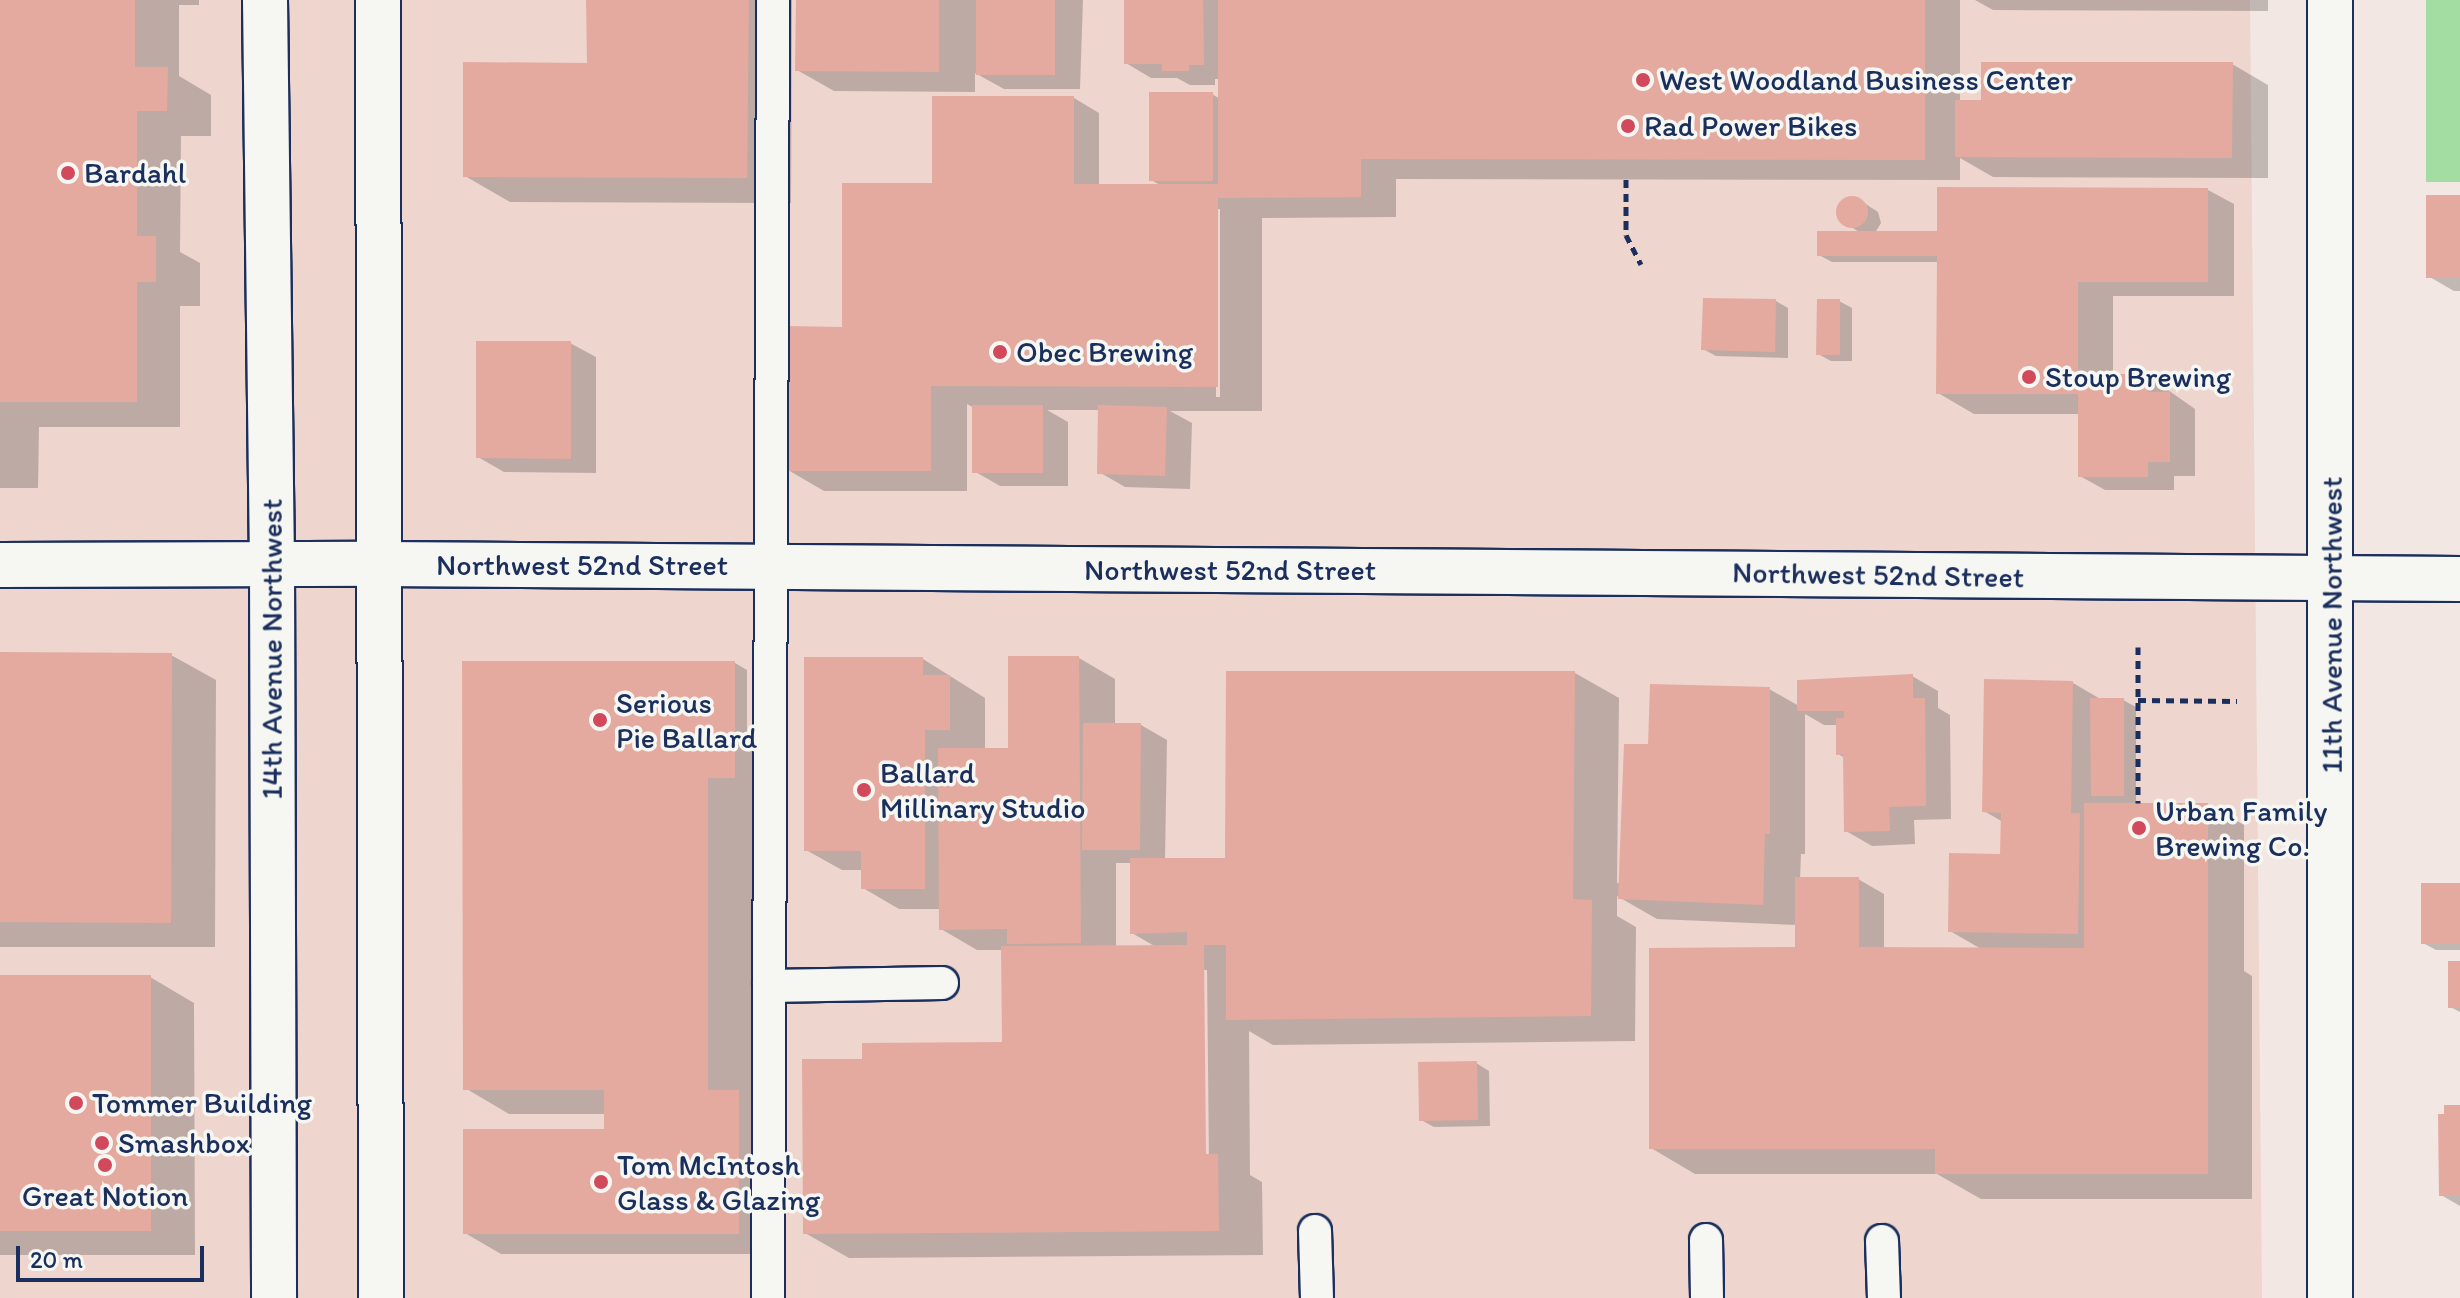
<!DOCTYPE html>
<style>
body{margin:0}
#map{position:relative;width:2460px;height:1298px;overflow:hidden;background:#f2e7e2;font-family:Itim,sans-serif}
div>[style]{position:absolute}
.built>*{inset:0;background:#eed5ce}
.green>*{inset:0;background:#a3dda2}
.shadow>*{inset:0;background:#0003}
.building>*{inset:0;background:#e4aaa0}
.round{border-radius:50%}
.path>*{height:5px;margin-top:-2.5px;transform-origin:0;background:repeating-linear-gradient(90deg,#1b2f5e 0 8px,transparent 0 14px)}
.roads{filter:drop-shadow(2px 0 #1b2f5e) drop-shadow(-2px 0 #1b2f5e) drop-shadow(0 2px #1b2f5e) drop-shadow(0 -2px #1b2f5e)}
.service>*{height:32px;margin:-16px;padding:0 16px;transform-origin:16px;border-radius:16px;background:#f6f6f2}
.minor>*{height:44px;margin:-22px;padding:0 22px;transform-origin:22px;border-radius:22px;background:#f6f6f2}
.dots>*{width:22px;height:22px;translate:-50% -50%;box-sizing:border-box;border:4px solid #f6f6f2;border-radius:50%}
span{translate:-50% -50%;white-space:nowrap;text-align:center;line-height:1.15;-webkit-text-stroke:7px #f6f6f2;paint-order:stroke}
.poi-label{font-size:30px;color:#1b2f5e}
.left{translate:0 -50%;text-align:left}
.street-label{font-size:30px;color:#1b2f5e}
.scale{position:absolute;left:16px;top:1246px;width:188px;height:36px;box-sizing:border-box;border:4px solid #1b2f5e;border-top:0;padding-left:10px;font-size:24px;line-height:28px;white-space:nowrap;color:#1b2f5e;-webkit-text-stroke:6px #f6f6f2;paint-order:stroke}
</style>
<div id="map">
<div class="built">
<i style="clip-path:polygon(0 0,2250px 0,2262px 1298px,0 1298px)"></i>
</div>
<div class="green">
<i style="clip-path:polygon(2426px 0,2460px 0,2460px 182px,2426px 182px)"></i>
</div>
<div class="shadow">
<i style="clip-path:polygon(0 0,199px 0,199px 5px,179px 5px,179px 76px,211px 95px,211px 136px,181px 136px,180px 252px,200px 263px,200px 306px,180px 306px,180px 427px,39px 427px,38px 488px,0 488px)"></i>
<i style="clip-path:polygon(588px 0,792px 0,791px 203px,510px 202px,465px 176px,589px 65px)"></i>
<i style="clip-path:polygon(798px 0,1083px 0,1080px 89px,1004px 89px,975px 73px,975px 92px,834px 91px,797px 70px)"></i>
<i style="clip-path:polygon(evenodd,1126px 0,1960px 0,1960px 102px,1983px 102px,2232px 64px,2268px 85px,2268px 178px,1993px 177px,1960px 158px,1960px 180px,1396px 179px,1396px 217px,1262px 218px,1262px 411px,1170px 411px,1192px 423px,1190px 489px,1125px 487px,1099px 472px,1100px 410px,1047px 410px,1068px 422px,1068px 486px,1000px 486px,974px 471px,974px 408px,967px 404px,967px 491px,824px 491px,788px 470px,844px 329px,934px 185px,1074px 98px,1099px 113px,1099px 186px,1162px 186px,1151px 180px,1212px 94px,1220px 99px,1220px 79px,1215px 79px,1215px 85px,1190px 85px,1177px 78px,1151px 78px,1126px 63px,1126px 0,1216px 209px,1220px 209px,1220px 397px,1216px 397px,1216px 209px)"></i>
<i style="clip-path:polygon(1975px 0,2268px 0,2268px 11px,1993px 10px)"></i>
<i style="clip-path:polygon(2208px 190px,2234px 204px,2234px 296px,2113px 296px,2113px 376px,2148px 376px,2195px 409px,2195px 476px,2174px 476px,2174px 490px,2105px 490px,2080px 476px,2080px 414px,1974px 414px,1938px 393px,1938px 262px,1832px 262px,1819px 255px,1861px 233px,1841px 221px,1838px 210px,1844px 200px,1855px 197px,1878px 212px,1881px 223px,1875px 233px,1939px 233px)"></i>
<i style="clip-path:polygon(2460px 197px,2460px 291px,2454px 291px,2428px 276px)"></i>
<i style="clip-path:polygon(1776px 301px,1788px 308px,1788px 358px,1716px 356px,1703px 349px)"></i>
<i style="clip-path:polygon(1839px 301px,1852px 308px,1852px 361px,1831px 361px,1818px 354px)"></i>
<i style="clip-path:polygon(570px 343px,596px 357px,596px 473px,504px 472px,478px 457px)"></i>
<i style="clip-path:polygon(0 654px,171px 655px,216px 680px,215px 947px,0 947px)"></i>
<i style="clip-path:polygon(evenodd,1079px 658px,1115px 679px,1115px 725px,1141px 725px,1167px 740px,1165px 860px,1224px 860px,1575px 673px,1619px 698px,1617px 883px,1621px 883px,1650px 746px,1769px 689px,1799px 706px,1912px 676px,1938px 691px,1938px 708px,1950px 715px,1951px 819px,1914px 820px,1915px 844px,1872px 846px,1846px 831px,1845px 758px,1838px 754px,1838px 725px,1824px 725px,1805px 714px,1805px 854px,1801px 854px,1800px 879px,1858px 879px,1884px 894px,1884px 950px,1983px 950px,1950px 931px,2002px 856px,2003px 822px,1984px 811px,2073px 683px,2102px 700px,2123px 700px,2136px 707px,2136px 804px,2207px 804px,2244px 825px,2244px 971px,2252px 976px,2252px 1199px,1981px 1199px,1937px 1174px,1695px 1174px,1651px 1148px,1805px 950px,1797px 925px,1657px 919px,1617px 896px,1617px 916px,1636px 927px,1635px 1041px,1273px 1045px,1249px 1031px,1250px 1175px,1262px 1182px,1263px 1255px,849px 1258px,805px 1233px,864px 1061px,1004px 1044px,1003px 950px,977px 950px,941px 929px,941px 909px,899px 909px,863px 888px,863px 870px,842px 870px,806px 850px,923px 659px,985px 698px,985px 750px,1010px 750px,1079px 658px,1116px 863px,1132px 863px,1132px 933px,1156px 947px,1116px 947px,1116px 863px,1079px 658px,1203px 970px,1207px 970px,1209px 1164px,1205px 1164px,1203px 970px)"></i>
<i style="clip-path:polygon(735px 663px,747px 670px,747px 732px,752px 735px,752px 1099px,775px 1112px,775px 1254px,501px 1254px,465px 1233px,606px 1131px,606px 1114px,509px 1114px,465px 1088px)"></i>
<i style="clip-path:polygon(2460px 885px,2460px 950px,2436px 950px,2423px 943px)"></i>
<i style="clip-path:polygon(2460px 963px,2460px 1051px,2460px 1012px,2450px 1007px)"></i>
<i style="clip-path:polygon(0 977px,150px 977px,194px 1003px,195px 1255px,0 1255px)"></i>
<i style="clip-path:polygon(1476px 1063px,1489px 1071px,1490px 1126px,1434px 1127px,1421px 1120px)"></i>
<i style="clip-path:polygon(2460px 1107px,2460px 1206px,2441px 1195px,2446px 1116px)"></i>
</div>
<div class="building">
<i style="clip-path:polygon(0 0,135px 0,135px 67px,168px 67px,167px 111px,137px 111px,137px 236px,156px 236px,156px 282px,137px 282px,137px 402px,0 402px)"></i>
<i style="clip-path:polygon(586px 0,749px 0,747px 178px,463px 177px,463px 62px,587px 63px)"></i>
<i style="clip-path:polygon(796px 0,939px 0,939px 72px,795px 71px)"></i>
<i style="clip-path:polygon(976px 0,1055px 0,1055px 75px,976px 75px)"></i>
<i style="clip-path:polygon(1124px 0,1203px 0,1204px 65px,1189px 65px,1189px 71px,1162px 71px,1162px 64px,1124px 64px)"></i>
<i style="clip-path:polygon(1218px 0,1925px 0,1925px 160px,1361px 159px,1361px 197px,1218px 198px,1218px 387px,931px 386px,931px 471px,786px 471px,786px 326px,842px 327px,842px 183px,932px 183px,932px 96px,1074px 96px,1074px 184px,1218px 184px)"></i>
<i style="clip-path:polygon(1981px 62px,2233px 62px,2232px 158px,1955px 157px,1955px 100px,1981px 100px)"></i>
<i style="clip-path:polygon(1149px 92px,1213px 92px,1213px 181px,1149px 181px)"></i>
<i style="clip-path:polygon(1937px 187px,2208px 188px,2208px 282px,2078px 282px,2078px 374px,2148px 374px,2148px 392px,2170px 392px,2170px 462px,2148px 462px,2148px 477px,2078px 477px,2078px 394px,1936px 394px,1937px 256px,1817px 256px,1817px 231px,1937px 231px)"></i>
<i style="clip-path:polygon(2426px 195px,2460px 195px,2460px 278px,2426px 278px)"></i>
<i class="round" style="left:1836px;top:196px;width:32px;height:32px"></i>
<i style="clip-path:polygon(1703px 298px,1776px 299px,1775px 352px,1701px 350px)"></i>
<i style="clip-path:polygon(1817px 299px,1840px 299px,1840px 355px,1816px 355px)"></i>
<i style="clip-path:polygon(476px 341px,571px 341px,571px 459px,476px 458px)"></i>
<i style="clip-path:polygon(972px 405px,1043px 405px,1043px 473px,972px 473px)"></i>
<i style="clip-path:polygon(1098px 405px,1167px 407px,1165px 476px,1097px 474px)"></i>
<i style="clip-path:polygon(0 652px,172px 653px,171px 923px,0 922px)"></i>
<i style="clip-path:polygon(1008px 656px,1079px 656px,1081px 943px,1007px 944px,1007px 929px,939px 930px,938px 748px,1008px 748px)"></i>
<i style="clip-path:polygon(804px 657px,923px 657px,923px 675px,950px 675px,950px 730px,925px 730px,925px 889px,861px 889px,861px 851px,804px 851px)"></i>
<i style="clip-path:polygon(462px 661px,735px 661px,735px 778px,708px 778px,708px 1090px,739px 1090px,739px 1234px,463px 1234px,463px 1129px,604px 1129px,604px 1090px,463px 1090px)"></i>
<i style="clip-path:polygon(1226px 671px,1575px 671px,1573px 899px,1592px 900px,1591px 1016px,1226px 1020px,1226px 945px,1204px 945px,1206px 1154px,1218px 1154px,1219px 1231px,803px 1234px,802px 1059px,862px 1059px,862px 1043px,1002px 1042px,1001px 946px,1187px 945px,1187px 932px,1130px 934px,1130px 858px,1225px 858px)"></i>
<i style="clip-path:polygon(1913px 674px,1913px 698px,1925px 698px,1926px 806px,1889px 807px,1890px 831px,1844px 832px,1843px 754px,1836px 755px,1836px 718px,1844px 718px,1844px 711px,1797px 711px,1797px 680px)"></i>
<i style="clip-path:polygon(1984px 679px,2073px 681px,2071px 813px,2080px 813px,2078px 934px,1948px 932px,1949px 853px,2000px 854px,2001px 813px,1982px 812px)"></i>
<i style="clip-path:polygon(1650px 684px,1770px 687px,1770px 834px,1765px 834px,1763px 905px,1618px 899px,1624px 744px,1648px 744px)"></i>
<i style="clip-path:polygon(2090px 698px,2124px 698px,2124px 796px,2091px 796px)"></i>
<i style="clip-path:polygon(1083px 723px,1141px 723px,1140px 850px,1082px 850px)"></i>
<i style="clip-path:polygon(2084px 803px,2208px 803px,2208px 1174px,1935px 1174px,1935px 1149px,1649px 1149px,1649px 948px,1795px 947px,1795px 877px,1859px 877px,1859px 947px,2084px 948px)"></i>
<i style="clip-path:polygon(2421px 883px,2460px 883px,2460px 943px,2421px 944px)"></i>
<i style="clip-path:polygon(2448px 961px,2460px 961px,2460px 1008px,2448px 1008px)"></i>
<i style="clip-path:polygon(0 975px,151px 975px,151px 1231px,0 1231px)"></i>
<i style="clip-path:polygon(1477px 1061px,1478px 1120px,1419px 1121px,1418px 1062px)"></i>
<i style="clip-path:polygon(2444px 1105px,2460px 1105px,2460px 1196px,2439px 1196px,2438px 1114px,2444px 1114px)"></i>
</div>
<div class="path">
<i style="left:1626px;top:179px;width:56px;rotate:90deg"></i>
<i style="left:1626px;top:235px;width:33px;rotate:63deg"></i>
<i style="left:2138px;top:647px;width:156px;rotate:90deg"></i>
<i style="left:2138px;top:700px;width:99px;rotate:0.6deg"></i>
</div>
<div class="roads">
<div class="service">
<i style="left:769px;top:986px;width:173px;rotate:-1deg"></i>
<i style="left:1315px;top:1231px;width:67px;rotate:88.3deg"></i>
<i style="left:1706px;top:1240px;width:58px;rotate:89deg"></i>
<i style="left:1882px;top:1241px;width:57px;rotate:88deg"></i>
<i style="left:768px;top:1298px;width:1298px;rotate:-89.78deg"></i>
</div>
<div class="minor">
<i style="left:265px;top:0;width:566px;rotate:89.29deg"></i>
<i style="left:272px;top:566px;width:732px;rotate:89.84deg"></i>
<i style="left:378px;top:0;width:1298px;rotate:89.87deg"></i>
<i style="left:2330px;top:0;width:1298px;rotate:90deg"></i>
<i style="left:0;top:565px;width:380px;rotate:-0.2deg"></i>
<i style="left:380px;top:564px;width:2080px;rotate:0.41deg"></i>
</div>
</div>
<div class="dots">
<i style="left:1643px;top:80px;background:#d1495b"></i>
<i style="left:1628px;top:126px;background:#d1495b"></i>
<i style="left:68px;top:173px;background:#d1495b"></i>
<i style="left:1000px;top:352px;background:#d1495b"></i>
<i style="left:2029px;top:377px;background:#d1495b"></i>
<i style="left:600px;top:720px;background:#d1495b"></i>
<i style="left:864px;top:790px;background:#d1495b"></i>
<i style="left:2139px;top:828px;background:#d1495b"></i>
<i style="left:76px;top:1103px;background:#d1495b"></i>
<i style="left:102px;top:1143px;background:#d1495b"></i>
<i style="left:105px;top:1165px;background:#d1495b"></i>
<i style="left:601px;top:1182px;background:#d1495b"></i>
</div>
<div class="poi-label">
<span class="left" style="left:1659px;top:80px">West Woodland Business Center</span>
<span class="left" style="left:1644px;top:126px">Rad Power Bikes</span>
<span class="left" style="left:84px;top:173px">Bardahl</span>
<span class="left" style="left:1016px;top:352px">Obec Brewing</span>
<span class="left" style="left:2045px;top:377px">Stoup Brewing</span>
<span class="left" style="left:616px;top:720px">Serious<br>Pie Ballard</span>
<span class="left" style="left:880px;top:790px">Ballard<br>Millinary Studio</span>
<span class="left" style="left:2155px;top:828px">Urban Family<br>Brewing Co.</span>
<span class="left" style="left:92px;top:1103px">Tommer Building</span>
<span class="left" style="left:118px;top:1143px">Smashbox</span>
<span class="left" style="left:617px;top:1182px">Tom McIntosh<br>Glass &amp; Glazing</span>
<span style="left:105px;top:1196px">Great Notion</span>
</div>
<div class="street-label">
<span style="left:582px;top:565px">Northwest 52nd Street</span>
<span style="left:1230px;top:570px">Northwest 52nd Street</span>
<span style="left:1878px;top:575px;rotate:1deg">Northwest 52nd Street</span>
<span style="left:2332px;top:625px;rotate:-90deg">11th Avenue Northwest</span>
<span style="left:272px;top:649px;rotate:-90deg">14th Avenue Northwest</span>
</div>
<div class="scale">20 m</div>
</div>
